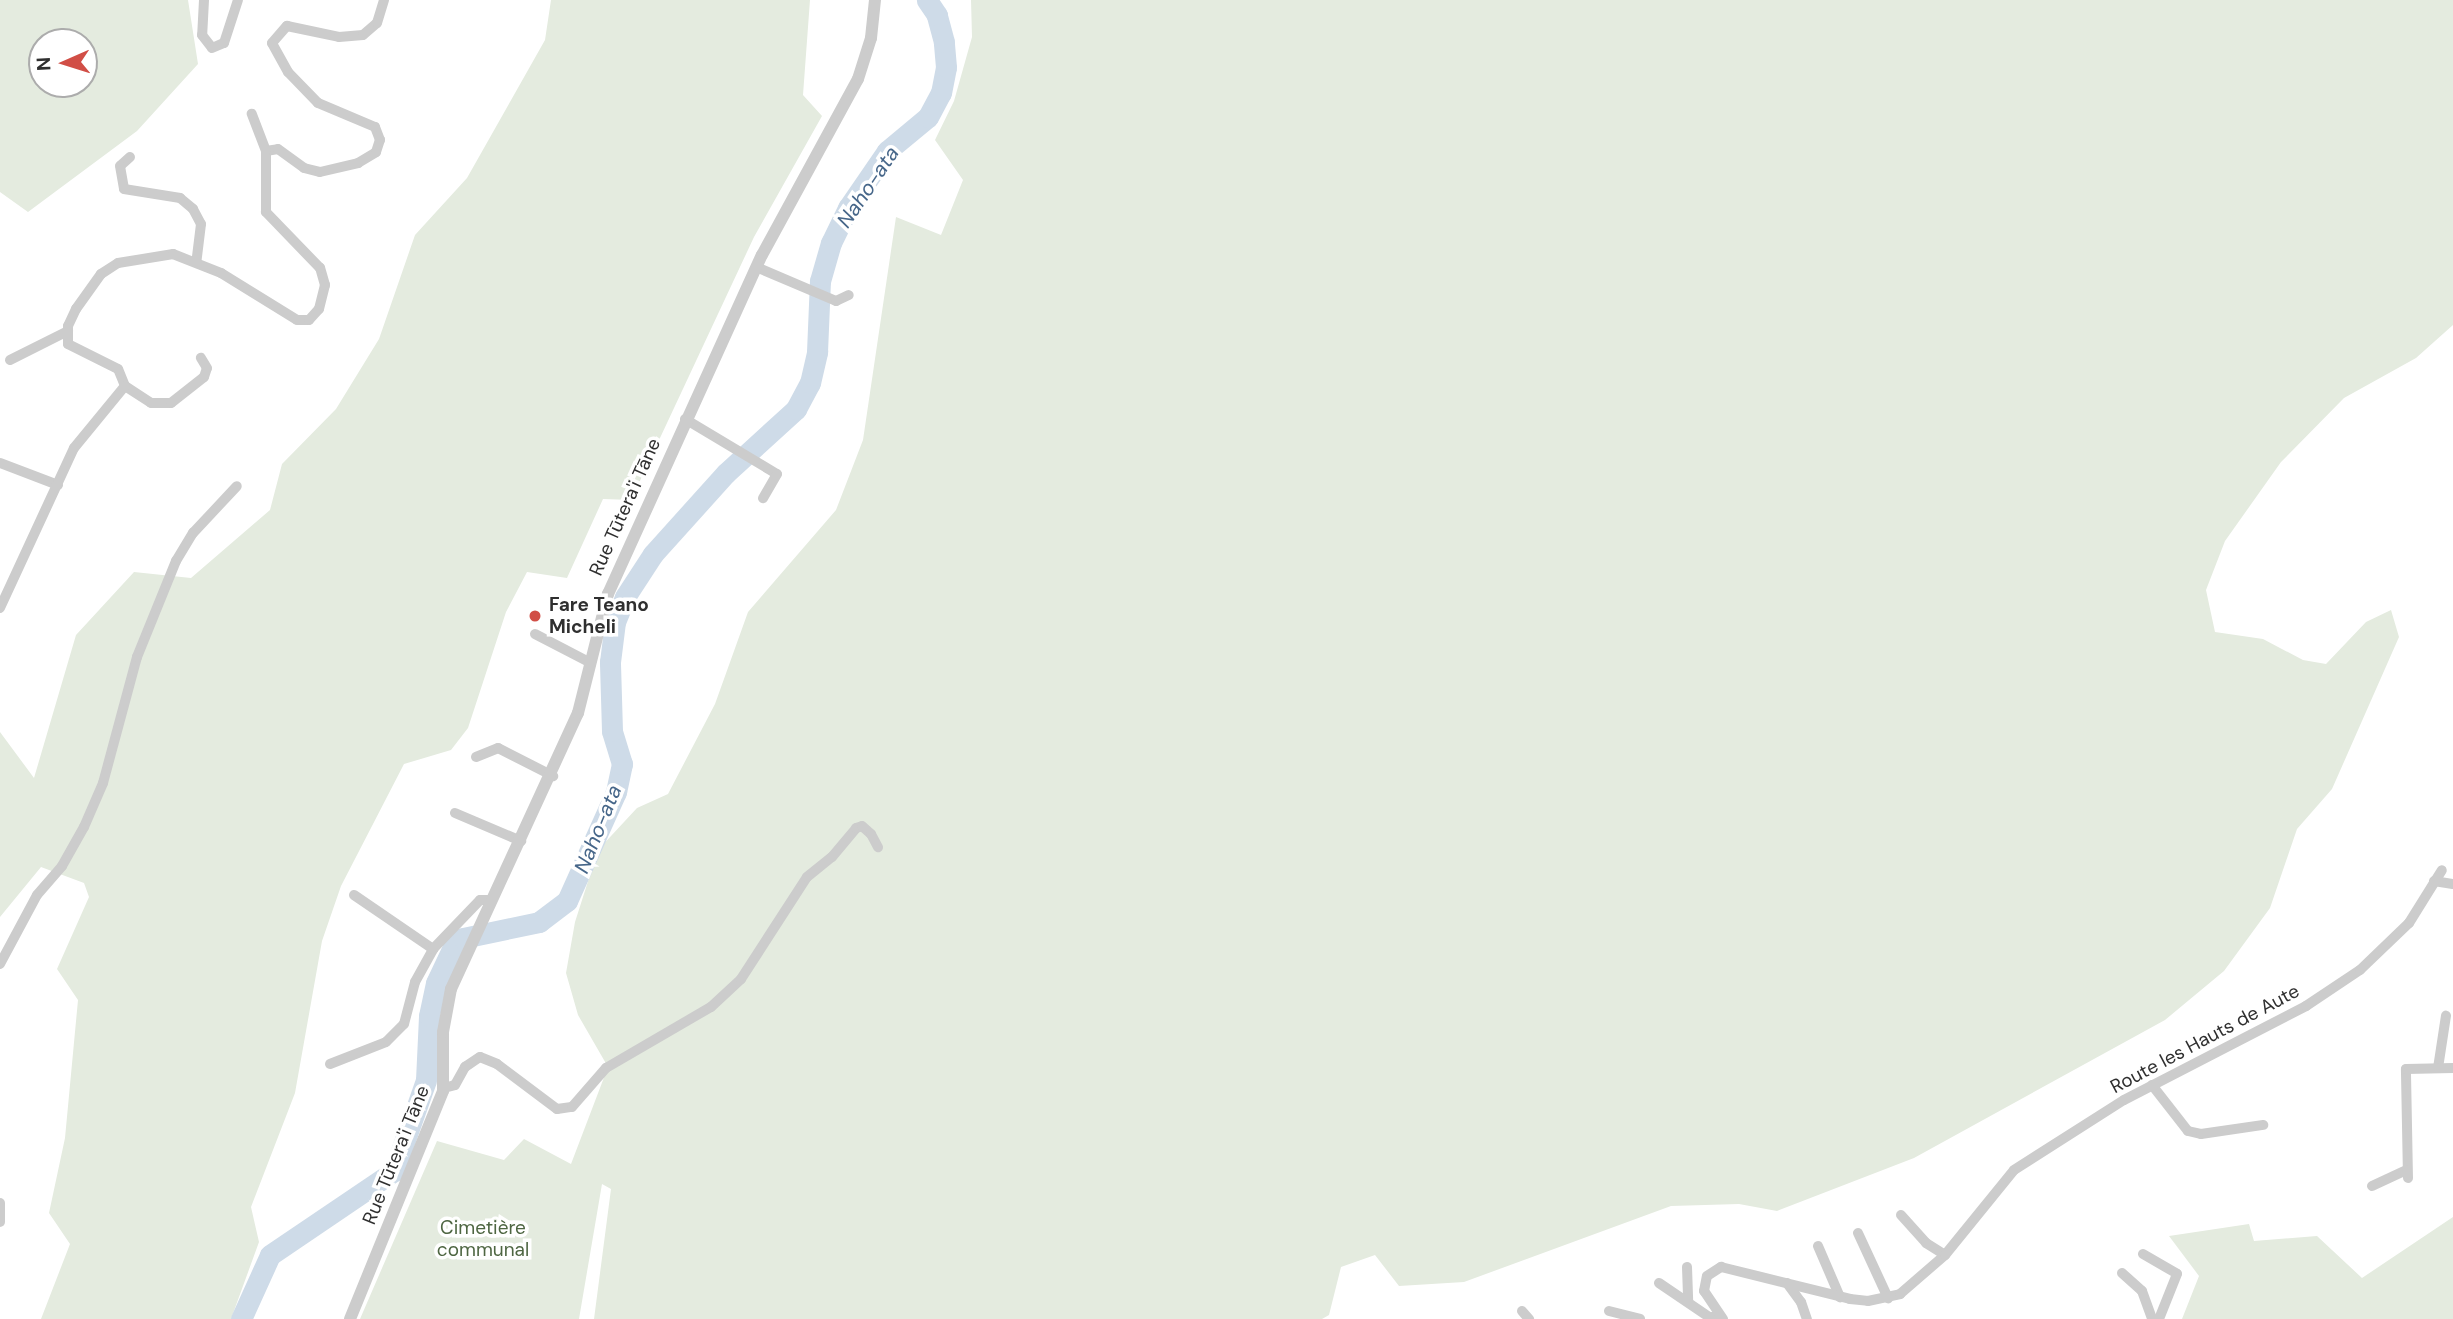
<!DOCTYPE html>
<meta charset="utf-8">
<style>
body{margin:0}
#map{position:relative;width:2453px;height:1319px;overflow:hidden;background:#fff;font-family:"DM Sans",sans-serif}
div>[style]{position:absolute}
.green>*{inset:0;background:#e4ebdf}
.river>*{height:21px;margin:-10.5px;padding:0 10.5px;transform-origin:10.5px;border-radius:10.5px;background:#cedbe8}
.minor>*{height:10px;margin:-5px;padding:0 5px;transform-origin:5px;border-radius:5px;background:#ccc}
.tertiary>*{height:12px;margin:-6px;padding:0 6px;transform-origin:6px;border-radius:6px;background:#ccc}
.dots>*{width:19px;height:19px;translate:-50% -50%;box-sizing:border-box;border:4px solid #fff;border-radius:50%}
span{translate:-50% -50%;white-space:nowrap;text-align:center;line-height:1.15;-webkit-text-stroke:7px #fff;paint-order:stroke}
.street-label{font-size:19px;color:#2f2f2f}
.poi-label{font-size:19px;color:#2f2f2f;font-weight:700}
.left{translate:0 -50%;text-align:left}
.park-label{font-size:19px;color:#4e6642}
.water-label{font-size:21px;color:#466689;font-style:italic}
.north{position:absolute;left:28px;top:28px;width:70px;height:70px;box-sizing:border-box;background:#fff;border:2px solid #acacac;border-radius:50%;rotate:267deg;font-size:19px;font-weight:700;line-height:28px;text-align:center;color:#2f2f2f}
.north::after{content:'';display:block;margin:auto;width:24px;height:32px;background:#d14e46;clip-path:polygon(50% 0,100% 100%,50% 72%,0 100%)}
</style>
<div id="map">
<div class="green">
<i style="clip-path:polygon(evenodd,0 0,188px 0,198px 64px,137px 131px,28px 212px,0 192px,0 0,42px 42px,84px 42px,84px 84px,42px 84px,42px 42px)"></i>
<i style="clip-path:polygon(551px 0,810px 0,803px 95px,822px 116px,754px 237px,631px 500px,603px 499px,567px 578px,527px 572px,506px 612px,468px 728px,451px 750px,404px 764px,341px 886px,322px 941px,295px 1093px,251px 1207px,259px 1242px,231px 1319px,41px 1319px,70px 1244px,49px 1213px,65px 1138px,78px 1000px,57px 969px,89px 897px,84px 883px,41px 867px,0 917px,0 732px,34px 778px,76px 635px,134px 572px,191px 578px,270px 510px,282px 464px,336px 409px,379px 339px,415px 235px,467px 178px,545px 40px)"></i>
<i style="clip-path:polygon(971px 0,2453px 0,2453px 325px,2416px 358px,2344px 398px,2281px 462px,2225px 541px,2206px 590px,2215px 632px,2263px 639px,2303px 660px,2326px 664px,2366px 622px,2391px 610px,2399px 637px,2332px 789px,2297px 829px,2270px 908px,2224px 971px,2165px 1020px,1914px 1158px,1777px 1211px,1739px 1204px,1671px 1206px,1464px 1282px,1399px 1286px,1375px 1255px,1341px 1267px,1329px 1315px,1322px 1319px,594px 1319px,611px 1189px,602px 1184px,579px 1319px,360px 1319px,437px 1141px,504px 1160px,524px 1139px,571px 1164px,608px 1067px,578px 1015px,566px 973px,575px 922px,598px 850px,637px 808px,668px 794px,715px 704px,748px 612px,836px 510px,863px 440px,896px 217px,941px 235px,963px 180px,935px 140px,954px 101px,972px 37px)"></i>
<i style="clip-path:polygon(2453px 1217px,2453px 1319px,2182px 1319px,2199px 1276px,2169px 1236px,2249px 1224px,2254px 1241px,2317px 1236px,2362px 1278px)"></i>
</div>
<div class="river">
<i style="left:241px;top:1319px;width:70px;rotate:-65.6deg"></i>
<i style="left:270px;top:1255px;width:150px;rotate:-34.1deg"></i>
<i style="left:394px;top:1171px;width:96px;rotate:-70.6deg"></i>
<i style="left:426px;top:1080px;width:64px;rotate:-87.3deg"></i>
<i style="left:429px;top:1016px;width:34px;rotate:-78deg"></i>
<i style="left:436px;top:983px;width:42px;rotate:-64.7deg"></i>
<i style="left:454px;top:945px;width:11px;rotate:-38deg"></i>
<i style="left:463px;top:938px;width:78px;rotate:-11.9deg"></i>
<i style="left:539px;top:922px;width:35px;rotate:-37deg"></i>
<i style="left:567px;top:901px;width:120px;rotate:-65.8deg"></i>
<i style="left:616px;top:792px;width:29px;rotate:-78deg"></i>
<i style="left:622px;top:764px;width:34px;rotate:-107deg"></i>
<i style="left:612px;top:731px;width:69px;rotate:-91.7deg"></i>
<i style="left:610px;top:662px;width:40px;rotate:-82.9deg"></i>
<i style="left:615px;top:622px;width:27px;rotate:-68deg"></i>
<i style="left:625px;top:597px;width:51px;rotate:-56.9deg"></i>
<i style="left:653px;top:554px;width:109px;rotate:-48deg"></i>
<i style="left:726px;top:473px;width:95px;rotate:-42.4deg"></i>
<i style="left:796px;top:409px;width:30px;rotate:-62deg"></i>
<i style="left:810px;top:383px;width:32px;rotate:-77deg"></i>
<i style="left:817px;top:352px;width:71px;rotate:-87.6deg"></i>
<i style="left:820px;top:281px;width:40px;rotate:-74deg"></i>
<i style="left:831px;top:243px;width:39px;rotate:-64deg"></i>
<i style="left:848px;top:208px;width:69px;rotate:-55.6deg"></i>
<i style="left:887px;top:151px;width:53px;rotate:-39.7deg"></i>
<i style="left:928px;top:117px;width:27px;rotate:-62deg"></i>
<i style="left:941px;top:93px;width:26px;rotate:-79deg"></i>
<i style="left:946px;top:67px;width:25px;rotate:-95deg"></i>
<i style="left:944px;top:42px;width:28px;rotate:-105deg"></i>
<i style="left:937px;top:15px;width:18px;rotate:-124deg"></i>
</div>
<div class="minor">
<i style="left:204px;top:0;width:35px;rotate:93deg"></i>
<i style="left:202px;top:35px;width:16px;rotate:52deg"></i>
<i style="left:212px;top:48px;width:13px;rotate:-23deg"></i>
<i style="left:224px;top:43px;width:45px;rotate:-72deg"></i>
<i style="left:266px;top:151px;width:12px;rotate:-9deg"></i>
<i style="left:278px;top:149px;width:32px;rotate:36deg"></i>
<i style="left:304px;top:168px;width:16px;rotate:14deg"></i>
<i style="left:320px;top:172px;width:39px;rotate:-13deg"></i>
<i style="left:358px;top:163px;width:21px;rotate:-31deg"></i>
<i style="left:376px;top:152px;width:13px;rotate:-72deg"></i>
<i style="left:380px;top:140px;width:14px;rotate:-111deg"></i>
<i style="left:375px;top:127px;width:62px;rotate:-157.2deg"></i>
<i style="left:318px;top:103px;width:43px;rotate:-134.1deg"></i>
<i style="left:288px;top:72px;width:33px;rotate:-119deg"></i>
<i style="left:272px;top:43px;width:23px;rotate:-49deg"></i>
<i style="left:287px;top:26px;width:53px;rotate:11.9deg"></i>
<i style="left:339px;top:37px;width:24px;rotate:-5deg"></i>
<i style="left:363px;top:35px;width:18px;rotate:-41deg"></i>
<i style="left:377px;top:23px;width:24px;rotate:-73deg"></i>
<i style="left:130px;top:157px;width:13px;rotate:138deg"></i>
<i style="left:120px;top:166px;width:23px;rotate:80deg"></i>
<i style="left:124px;top:189px;width:57px;rotate:9.1deg"></i>
<i style="left:180px;top:198px;width:17px;rotate:40deg"></i>
<i style="left:193px;top:209px;width:17px;rotate:62deg"></i>
<i style="left:201px;top:224px;width:38px;rotate:97deg"></i>
<i style="left:756px;top:267px;width:87px;rotate:23deg"></i>
<i style="left:836px;top:301px;width:14px;rotate:-25deg"></i>
<i style="left:10px;top:360px;width:65px;rotate:-26.6deg"></i>
<i style="left:125px;top:386px;width:18px;rotate:-112deg"></i>
<i style="left:118px;top:369px;width:56px;rotate:-153.4deg"></i>
<i style="left:68px;top:344px;width:18px;rotate:-90deg"></i>
<i style="left:68px;top:326px;width:19px;rotate:-65deg"></i>
<i style="left:76px;top:309px;width:43px;rotate:-54.5deg"></i>
<i style="left:101px;top:274px;width:20px;rotate:-33deg"></i>
<i style="left:118px;top:263px;width:56px;rotate:-9.3deg"></i>
<i style="left:173px;top:254px;width:52px;rotate:21.6deg"></i>
<i style="left:221px;top:273px;width:89px;rotate:31.7deg"></i>
<i style="left:297px;top:320px;width:12px"></i>
<i style="left:309px;top:320px;width:15px;rotate:-48deg"></i>
<i style="left:319px;top:309px;width:25px;rotate:-76deg"></i>
<i style="left:325px;top:285px;width:18px;rotate:-106deg"></i>
<i style="left:320px;top:268px;width:78px;rotate:-134deg"></i>
<i style="left:266px;top:212px;width:61px;rotate:-90deg"></i>
<i style="left:266px;top:151px;width:40px;rotate:-111deg"></i>
<i style="left:125px;top:386px;width:31px;rotate:33deg"></i>
<i style="left:151px;top:403px;width:20px"></i>
<i style="left:171px;top:403px;width:42px;rotate:-38.2deg"></i>
<i style="left:204px;top:377px;width:9px;rotate:-72deg"></i>
<i style="left:207px;top:368px;width:12px;rotate:-121deg"></i>
<i style="left:685px;top:419px;width:107px;rotate:30.9deg"></i>
<i style="left:777px;top:474px;width:28px;rotate:120deg"></i>
<i style="left:0;top:463px;width:62px;rotate:20.8deg"></i>
<i style="left:0;top:608px;width:176px;rotate:-65.2deg"></i>
<i style="left:74px;top:448px;width:80px;rotate:-50.6deg"></i>
<i style="left:535px;top:634px;width:61px;rotate:27.4deg"></i>
<i style="left:476px;top:757px;width:24px;rotate:-22deg"></i>
<i style="left:498px;top:748px;width:62px;rotate:27deg"></i>
<i style="left:455px;top:813px;width:72px;rotate:23deg"></i>
<i style="left:2434px;top:881px;width:19px;rotate:9deg"></i>
<i style="left:354px;top:895px;width:96px;rotate:34.4deg"></i>
<i style="left:0;top:964px;width:78px;rotate:-61.8deg"></i>
<i style="left:37px;top:895px;width:38px;rotate:-49deg"></i>
<i style="left:62px;top:866px;width:45px;rotate:-60.6deg"></i>
<i style="left:84px;top:827px;width:48px;rotate:-66.6deg"></i>
<i style="left:103px;top:783px;width:131px;rotate:-74.9deg"></i>
<i style="left:137px;top:657px;width:104px;rotate:-67.9deg"></i>
<i style="left:176px;top:561px;width:33px;rotate:-59deg"></i>
<i style="left:193px;top:533px;width:64px;rotate:-46.9deg"></i>
<i style="left:330px;top:1064px;width:60px;rotate:-21.4deg"></i>
<i style="left:386px;top:1042px;width:25px;rotate:-45deg"></i>
<i style="left:404px;top:1024px;width:43px;rotate:-75.3deg"></i>
<i style="left:415px;top:982px;width:38px;rotate:-61deg"></i>
<i style="left:433px;top:949px;width:68px;rotate:-46.2deg"></i>
<i style="left:480px;top:900px;width:12px"></i>
<i style="left:2438px;top:1068px;width:53px;rotate:-81.3deg"></i>
<i style="left:2152px;top:1085px;width:58px;rotate:52deg"></i>
<i style="left:2188px;top:1131px;width:13px;rotate:13deg"></i>
<i style="left:2201px;top:1134px;width:63px;rotate:-8.3deg"></i>
<i style="left:444px;top:1088px;width:11px;rotate:-15deg"></i>
<i style="left:455px;top:1085px;width:21px;rotate:-61deg"></i>
<i style="left:465px;top:1067px;width:18px;rotate:-34deg"></i>
<i style="left:480px;top:1057px;width:18px;rotate:22deg"></i>
<i style="left:497px;top:1064px;width:75px;rotate:36.9deg"></i>
<i style="left:557px;top:1109px;width:15px;rotate:-8deg"></i>
<i style="left:572px;top:1107px;width:52px;rotate:-48.9deg"></i>
<i style="left:606px;top:1068px;width:121px;rotate:-30.2deg"></i>
<i style="left:711px;top:1007px;width:41px;rotate:-43deg"></i>
<i style="left:741px;top:979px;width:121px;rotate:-57.1deg"></i>
<i style="left:807px;top:877px;width:32px;rotate:-39deg"></i>
<i style="left:832px;top:857px;width:38px;rotate:-50deg"></i>
<i style="left:856px;top:828px;width:6px;rotate:-18deg"></i>
<i style="left:862px;top:826px;width:12px;rotate:42deg"></i>
<i style="left:871px;top:834px;width:15px;rotate:62deg"></i>
<i style="left:2408px;top:1178px;width:109px;rotate:-91.1deg"></i>
<i style="left:2406px;top:1069px;width:47px;rotate:-1.2deg"></i>
<i style="left:2372px;top:1186px;width:38px;rotate:-25deg"></i>
<i style="left:0;top:1203px;width:19px;rotate:90deg"></i>
<i style="left:1901px;top:1215px;width:38px;rotate:48deg"></i>
<i style="left:1926px;top:1243px;width:22px;rotate:32deg"></i>
<i style="left:1858px;top:1233px;width:72px;rotate:65.2deg"></i>
<i style="left:1818px;top:1246px;width:56px;rotate:66.7deg"></i>
<i style="left:2143px;top:1254px;width:39px;rotate:30deg"></i>
<i style="left:2177px;top:1274px;width:48px;rotate:111.8deg"></i>
<i style="left:1687px;top:1267px;width:33px;rotate:88deg"></i>
<i style="left:2122px;top:1273px;width:27px;rotate:42deg"></i>
<i style="left:2142px;top:1291px;width:30px;rotate:70deg"></i>
<i style="left:1659px;top:1283px;width:60px;rotate:34.2deg"></i>
<i style="left:1709px;top:1317px;width:12px"></i>
<i style="left:1787px;top:1283px;width:24px;rotate:54deg"></i>
<i style="left:1801px;top:1302px;width:18px;rotate:71deg"></i>
<i style="left:1522px;top:1311px;width:11px;rotate:49deg"></i>
<i style="left:1609px;top:1311px;width:32px;rotate:14deg"></i>
<i style="left:1723px;top:1319px;width:34px;rotate:-124deg"></i>
<i style="left:1704px;top:1291px;width:15px;rotate:-79deg"></i>
<i style="left:1707px;top:1276px;width:17px;rotate:-33deg"></i>
<i style="left:1721px;top:1267px;width:133px;rotate:13.9deg"></i>
<i style="left:1850px;top:1299px;width:18px;rotate:6deg"></i>
<i style="left:1868px;top:1301px;width:33px;rotate:-12deg"></i>
<i style="left:1900px;top:1294px;width:60px;rotate:-40.9deg"></i>
<i style="left:1945px;top:1255px;width:109px;rotate:-50.9deg"></i>
<i style="left:2014px;top:1170px;width:130px;rotate:-32.5deg"></i>
<i style="left:2124px;top:1100px;width:205px;rotate:-27.3deg"></i>
<i style="left:2306px;top:1006px;width:65px;rotate:-33.7deg"></i>
<i style="left:2360px;top:970px;width:68px;rotate:-43.8deg"></i>
<i style="left:2409px;top:923px;width:62px;rotate:-58.1deg"></i>
</div>
<div class="tertiary">
<i style="left:350px;top:1319px;width:246px;rotate:-67.8deg"></i>
<i style="left:443px;top:1091px;width:59px;rotate:-90deg"></i>
<i style="left:443px;top:1032px;width:44px;rotate:-79.5deg"></i>
<i style="left:451px;top:989px;width:304px;rotate:-65.3deg"></i>
<i style="left:578px;top:713px;width:123px;rotate:-75.9deg"></i>
<i style="left:608px;top:594px;width:372px;rotate:-65.6deg"></i>
<i style="left:762px;top:255px;width:200px;rotate:-61.4deg"></i>
<i style="left:858px;top:79px;width:43px;rotate:-72.4deg"></i>
<i style="left:871px;top:38px;width:38px;rotate:-84deg"></i>
</div>
<div class="dots">
<i style="left:535px;top:616px;background:#d14e46"></i>
</div>
<div class="street-label">
<span style="left:625px;top:507px;rotate:-66deg">Rue Tūtera'i Tāne</span>
<span style="left:2205px;top:1039px;rotate:-28deg">Route les Hauts de Aute</span>
<span style="left:396px;top:1155px;rotate:-68deg">Rue Tūtera'i Tāne</span>
</div>
<div class="poi-label">
<span class="left" style="left:549px;top:616px">Fare Teano<br>Micheli</span>
</div>
<div class="park-label">
<span style="left:483px;top:1239px">Cimetière<br>communal</span>
</div>
<div class="water-label">
<span style="left:868px;top:187px;rotate:-56deg">Naho-ata</span>
<span style="left:598px;top:829px;rotate:-68deg">Naho-ata</span>
</div>
<div class="north">N</div>
</div>
